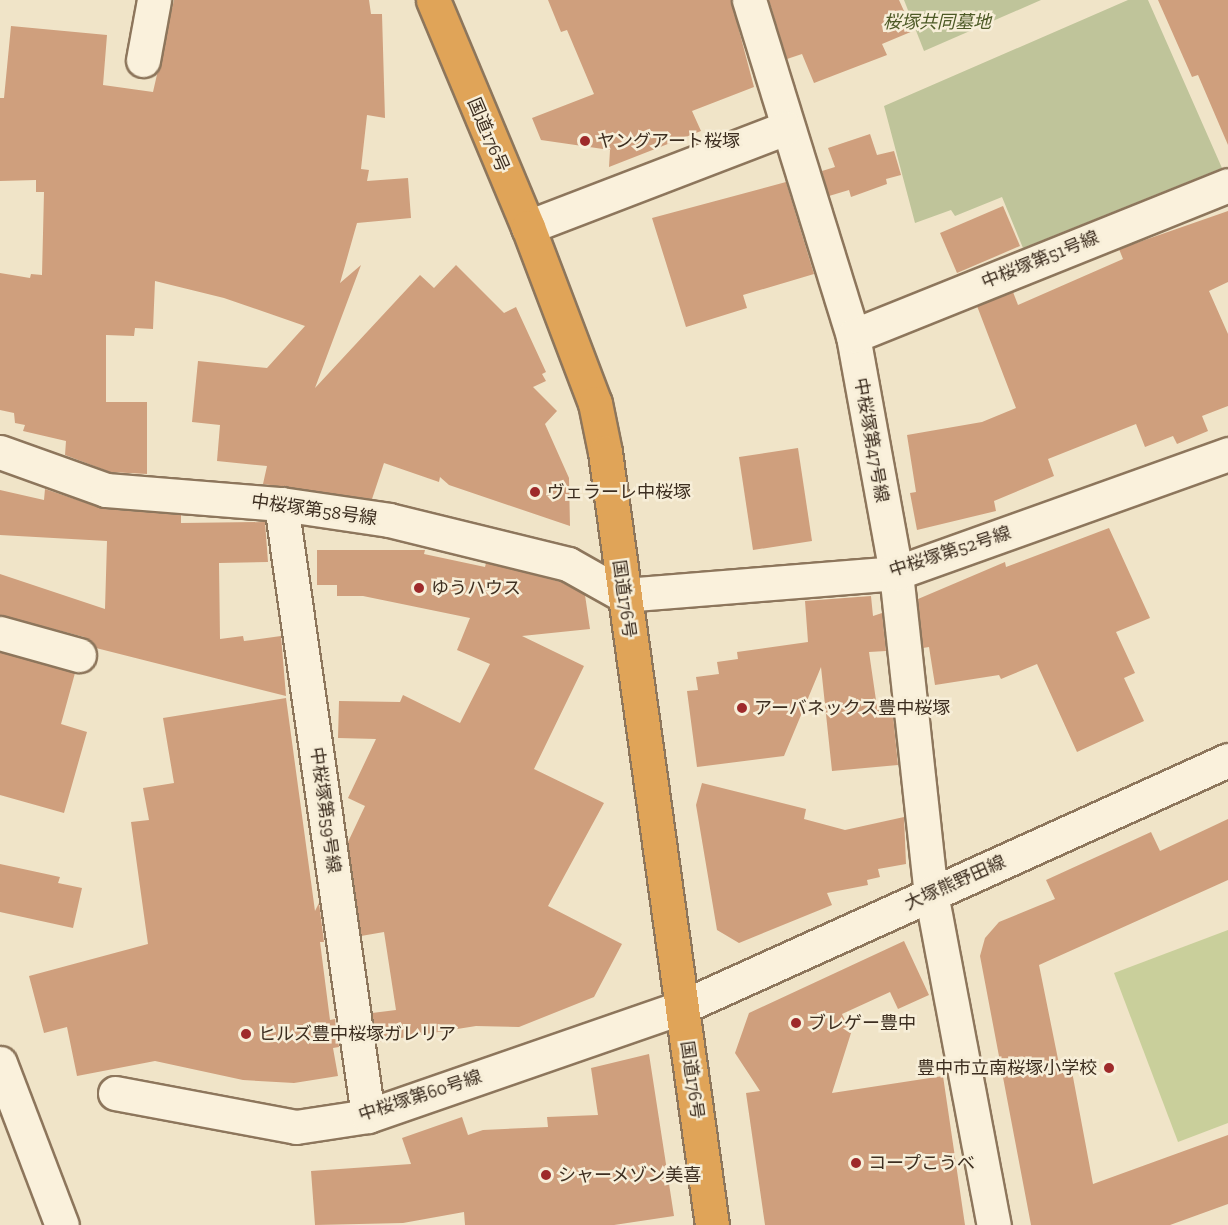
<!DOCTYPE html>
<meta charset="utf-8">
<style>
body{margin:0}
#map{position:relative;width:1228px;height:1225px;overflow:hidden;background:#f0e4c8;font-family:"Zilla Slab","Noto Sans JP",serif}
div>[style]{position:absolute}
.green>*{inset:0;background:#c9cf9b}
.cemetery>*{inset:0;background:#bfc49a}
.building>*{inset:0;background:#cf9f7d}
.roads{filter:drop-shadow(2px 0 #8d765c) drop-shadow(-2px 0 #8d765c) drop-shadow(0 2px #8d765c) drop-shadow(0 -2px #8d765c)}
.street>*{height:33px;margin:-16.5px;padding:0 16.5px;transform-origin:16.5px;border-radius:16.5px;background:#faf1dc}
.highway>*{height:33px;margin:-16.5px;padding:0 16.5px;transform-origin:16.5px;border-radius:16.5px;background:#e0a458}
.dots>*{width:16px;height:16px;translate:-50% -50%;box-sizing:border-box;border:3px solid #f7eed8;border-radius:50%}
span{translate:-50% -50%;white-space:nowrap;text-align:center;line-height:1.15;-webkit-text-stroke:5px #f7eed8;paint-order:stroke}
.park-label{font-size:18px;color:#4d5a26;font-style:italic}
.street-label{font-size:18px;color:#3d2e20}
.poi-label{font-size:18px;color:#3d2e20}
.left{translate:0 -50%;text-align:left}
.right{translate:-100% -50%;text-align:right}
</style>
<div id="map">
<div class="green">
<i style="clip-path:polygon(1228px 930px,1228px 1123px,1178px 1142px,1114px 973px)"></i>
</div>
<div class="cemetery">
<i style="clip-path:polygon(904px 0,1041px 0,924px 51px)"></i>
<i style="clip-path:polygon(1128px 0,1148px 0,1222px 168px,1023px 248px,1002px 197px,955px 216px,951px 210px,915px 223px,884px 106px)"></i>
</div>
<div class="building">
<i style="clip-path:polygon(174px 0,369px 0,371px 14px,382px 14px,385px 118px,367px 115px,361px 169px,369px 170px,367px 181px,408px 178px,411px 218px,357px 223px,340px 283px,361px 265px,315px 388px,420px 275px,434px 288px,456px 265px,504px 313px,516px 307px,546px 372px,542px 374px,546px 381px,533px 387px,557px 411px,545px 424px,569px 478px,570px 526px,449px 485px,440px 477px,439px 482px,384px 463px,372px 499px,263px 484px,267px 466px,217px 461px,220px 425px,192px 422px,198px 361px,267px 368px,305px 326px,224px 298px,155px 281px,153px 329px,135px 328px,134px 336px,106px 335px,106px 402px,147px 402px,147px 474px,110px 472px,65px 455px,66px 441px,23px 431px,25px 425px,15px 423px,14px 413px,0 410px,0 273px,30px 278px,31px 274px,42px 275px,44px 192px,36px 192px,36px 180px,0 181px,0 98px,4px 98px,11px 26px,107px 35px,103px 85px,153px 92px)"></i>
<i style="clip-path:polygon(548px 0,731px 0,754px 87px,692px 111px,701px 131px,609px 167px,610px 150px,541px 140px,532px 118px,594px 94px,567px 30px,561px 32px)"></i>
<i style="clip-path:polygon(769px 0,899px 0,913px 31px,882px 44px,887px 55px,814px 83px,802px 54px,787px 59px)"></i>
<i style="clip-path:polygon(1158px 0,1228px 0,1228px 145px,1198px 75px,1192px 77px)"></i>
<i style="clip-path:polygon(870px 134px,877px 155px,894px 151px,901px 175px,886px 179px,887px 184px,851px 197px,849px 190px,829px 196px,822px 171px,835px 167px,828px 148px)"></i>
<i style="clip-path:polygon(786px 182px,814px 274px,743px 295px,747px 308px,686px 327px,652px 218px)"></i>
<i style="clip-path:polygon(1003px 206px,1020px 246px,957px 273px,940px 233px)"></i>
<i style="clip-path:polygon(1228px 211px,1228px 282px,1209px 291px,1228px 334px,1228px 406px,1202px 416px,1208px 431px,1177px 444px,1173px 436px,1145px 447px,1136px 424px,1048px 459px,1054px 476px,994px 501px,996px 511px,917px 530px,910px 493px,916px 492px,907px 435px,982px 422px,1016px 408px,977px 306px,1013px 292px,1018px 305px,1123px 259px,1119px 249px)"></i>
<i style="clip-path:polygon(798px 448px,812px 541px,753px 550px,739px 457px)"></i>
<i style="clip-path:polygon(45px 489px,104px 509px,181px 515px,181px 523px,265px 522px,268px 562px,219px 563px,220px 639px,243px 636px,244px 641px,281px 636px,286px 696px,96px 648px,84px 637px,0 615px,0 574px,105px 609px,107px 541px,0 535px,0 490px,44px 500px)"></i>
<i style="clip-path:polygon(1109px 528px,1150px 618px,1116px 632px,1135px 673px,1124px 678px,1144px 721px,1077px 752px,1037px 664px,1001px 679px,999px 675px,935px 685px,929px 647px,923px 648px,918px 599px,1005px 562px,1006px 567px)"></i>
<i style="clip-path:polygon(317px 550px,425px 550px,424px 554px,485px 567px,486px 563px,561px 582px,585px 595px,590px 629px,522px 636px,584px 666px,534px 769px,604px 803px,548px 906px,622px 944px,594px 997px,519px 1027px,476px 1026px,376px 1042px,372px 1013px,396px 1010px,384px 932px,361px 936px,348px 842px,365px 806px,348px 798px,376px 739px,338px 738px,339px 701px,400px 702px,403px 695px,460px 723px,490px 664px,457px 650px,470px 618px,363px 596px,337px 596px,337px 585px,317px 585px)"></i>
<i style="clip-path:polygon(871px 596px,873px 616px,882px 613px,886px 651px,869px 652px,877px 707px,892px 705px,898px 765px,832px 771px,821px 667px,784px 756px,697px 767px,687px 691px,698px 690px,696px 677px,719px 674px,717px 662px,738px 659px,737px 652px,808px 642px,805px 601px)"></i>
<i style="clip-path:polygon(0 652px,75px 673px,61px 724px,87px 732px,64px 813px,0 795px)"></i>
<i style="clip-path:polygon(286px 698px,315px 911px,319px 903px,324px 942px,320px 942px,330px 1020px,335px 1019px,339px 1047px,333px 1048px,338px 1076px,294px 1083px,243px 1080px,155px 1061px,77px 1076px,67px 1027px,44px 1033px,29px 976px,148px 944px,131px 822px,149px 820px,143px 788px,174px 783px,163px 718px)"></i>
<i style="clip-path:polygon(702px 783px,806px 809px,804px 819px,845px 830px,904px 817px,906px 864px,878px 869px,880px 877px,867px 880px,868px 885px,827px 893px,832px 905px,739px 943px,717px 930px,696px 805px)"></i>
<i style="clip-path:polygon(1228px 819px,1228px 880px,1039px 965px,1059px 1064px,1070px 1061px,1093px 1184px,1228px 1135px,1228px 1204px,1170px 1225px,1031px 1225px,980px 956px,985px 938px,999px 922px,1055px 899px,1046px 880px,1151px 832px,1160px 851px)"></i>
<i style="clip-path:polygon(0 864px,60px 877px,58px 883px,82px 888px,73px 928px,0 912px)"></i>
<i style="clip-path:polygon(904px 941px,929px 995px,898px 1009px,890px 992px,842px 1014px,851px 1033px,832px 1093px,943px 1076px,965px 1225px,765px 1225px,746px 1093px,760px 1091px,735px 1053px,749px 1013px)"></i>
<i style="clip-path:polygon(649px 1054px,674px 1216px,614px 1225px,465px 1225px,464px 1212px,403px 1223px,315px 1225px,311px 1171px,411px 1164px,402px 1138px,462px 1117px,468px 1135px,483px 1130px,548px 1127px,547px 1117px,598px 1115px,591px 1068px)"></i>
</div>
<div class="roads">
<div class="street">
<i style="left:749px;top:0;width:352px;rotate:72.8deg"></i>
<i style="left:853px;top:336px;width:241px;rotate:79.7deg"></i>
<i style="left:896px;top:573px;width:322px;rotate:83.8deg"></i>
<i style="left:931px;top:893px;width:338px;rotate:79.3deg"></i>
<i style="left:143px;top:60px;width:61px;rotate:-79.6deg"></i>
<i style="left:528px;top:227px;width:276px;rotate:-21deg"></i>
<i style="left:853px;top:336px;width:404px;rotate:-21.9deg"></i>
<i style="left:0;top:452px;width:113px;rotate:19.7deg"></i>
<i style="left:106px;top:490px;width:176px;rotate:4.6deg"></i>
<i style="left:281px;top:504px;width:109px;rotate:8.4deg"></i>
<i style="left:389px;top:520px;width:184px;rotate:13.8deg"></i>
<i style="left:568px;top:564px;width:63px;rotate:29.4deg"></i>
<i style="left:623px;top:595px;width:274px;rotate:-4.6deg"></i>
<i style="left:896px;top:573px;width:353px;rotate:-19.7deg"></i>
<i style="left:281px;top:504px;width:618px;rotate:81.91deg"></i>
<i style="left:0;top:633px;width:82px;rotate:15.6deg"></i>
<i style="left:0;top:1063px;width:173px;rotate:69.1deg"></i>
<i style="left:115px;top:1093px;width:184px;rotate:10.6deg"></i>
<i style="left:296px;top:1127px;width:73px;rotate:-8.7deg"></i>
<i style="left:368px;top:1116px;width:332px;rotate:-19.1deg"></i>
<i style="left:682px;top:1007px;width:599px;rotate:-24.34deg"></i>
</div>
<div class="highway">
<i style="left:433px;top:0;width:246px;rotate:67.3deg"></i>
<i style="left:528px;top:227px;width:188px;rotate:69.2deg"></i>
<i style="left:595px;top:403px;width:50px;rotate:78.5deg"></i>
<i style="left:605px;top:452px;width:780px;rotate:82.12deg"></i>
</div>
</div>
<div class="dots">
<i style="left:585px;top:141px;background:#9e2a2b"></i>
<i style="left:535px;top:492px;background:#9e2a2b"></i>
<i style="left:419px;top:588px;background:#9e2a2b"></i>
<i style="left:742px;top:708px;background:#9e2a2b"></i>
<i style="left:796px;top:1023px;background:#9e2a2b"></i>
<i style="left:246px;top:1034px;background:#9e2a2b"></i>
<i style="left:1109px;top:1068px;background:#9e2a2b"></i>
<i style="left:856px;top:1163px;background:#9e2a2b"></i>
<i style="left:546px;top:1175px;background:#9e2a2b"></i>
</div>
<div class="park-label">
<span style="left:937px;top:22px">桜塚共同墓地</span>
</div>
<div class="street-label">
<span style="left:488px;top:135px;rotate:67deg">国道176号</span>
<span style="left:1040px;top:260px;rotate:-22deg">中桜塚第51号線</span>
<span style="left:871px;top:440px;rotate:80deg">中桜塚第47号線</span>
<span style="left:314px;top:510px;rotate:8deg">中桜塚第58号線</span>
<span style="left:950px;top:552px;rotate:-18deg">中桜塚第52号線</span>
<span style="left:624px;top:599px;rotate:82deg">国道176号</span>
<span style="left:325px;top:810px;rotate:82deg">中桜塚第59号線</span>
<span style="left:955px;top:883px;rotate:-24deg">大塚熊野田線</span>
<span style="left:692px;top:1080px;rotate:82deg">国道176号</span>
<span style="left:420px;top:1096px;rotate:-18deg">中桜塚第60号線</span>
</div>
<div class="poi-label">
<span class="left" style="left:597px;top:141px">ヤングアート桜塚</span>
<span class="left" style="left:547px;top:492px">ヴェラーレ中桜塚</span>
<span class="left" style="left:431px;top:588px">ゆうハウス</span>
<span class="left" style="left:754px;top:708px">アーバネックス豊中桜塚</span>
<span class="left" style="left:808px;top:1023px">ブレゲー豊中</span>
<span class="left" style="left:258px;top:1034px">ヒルズ豊中桜塚ガレリア</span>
<span class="right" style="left:1097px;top:1068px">豊中市立南桜塚小学校</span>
<span class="left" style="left:868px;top:1163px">コープこうべ</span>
<span class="left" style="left:558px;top:1175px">シャーメゾン美喜</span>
</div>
</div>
